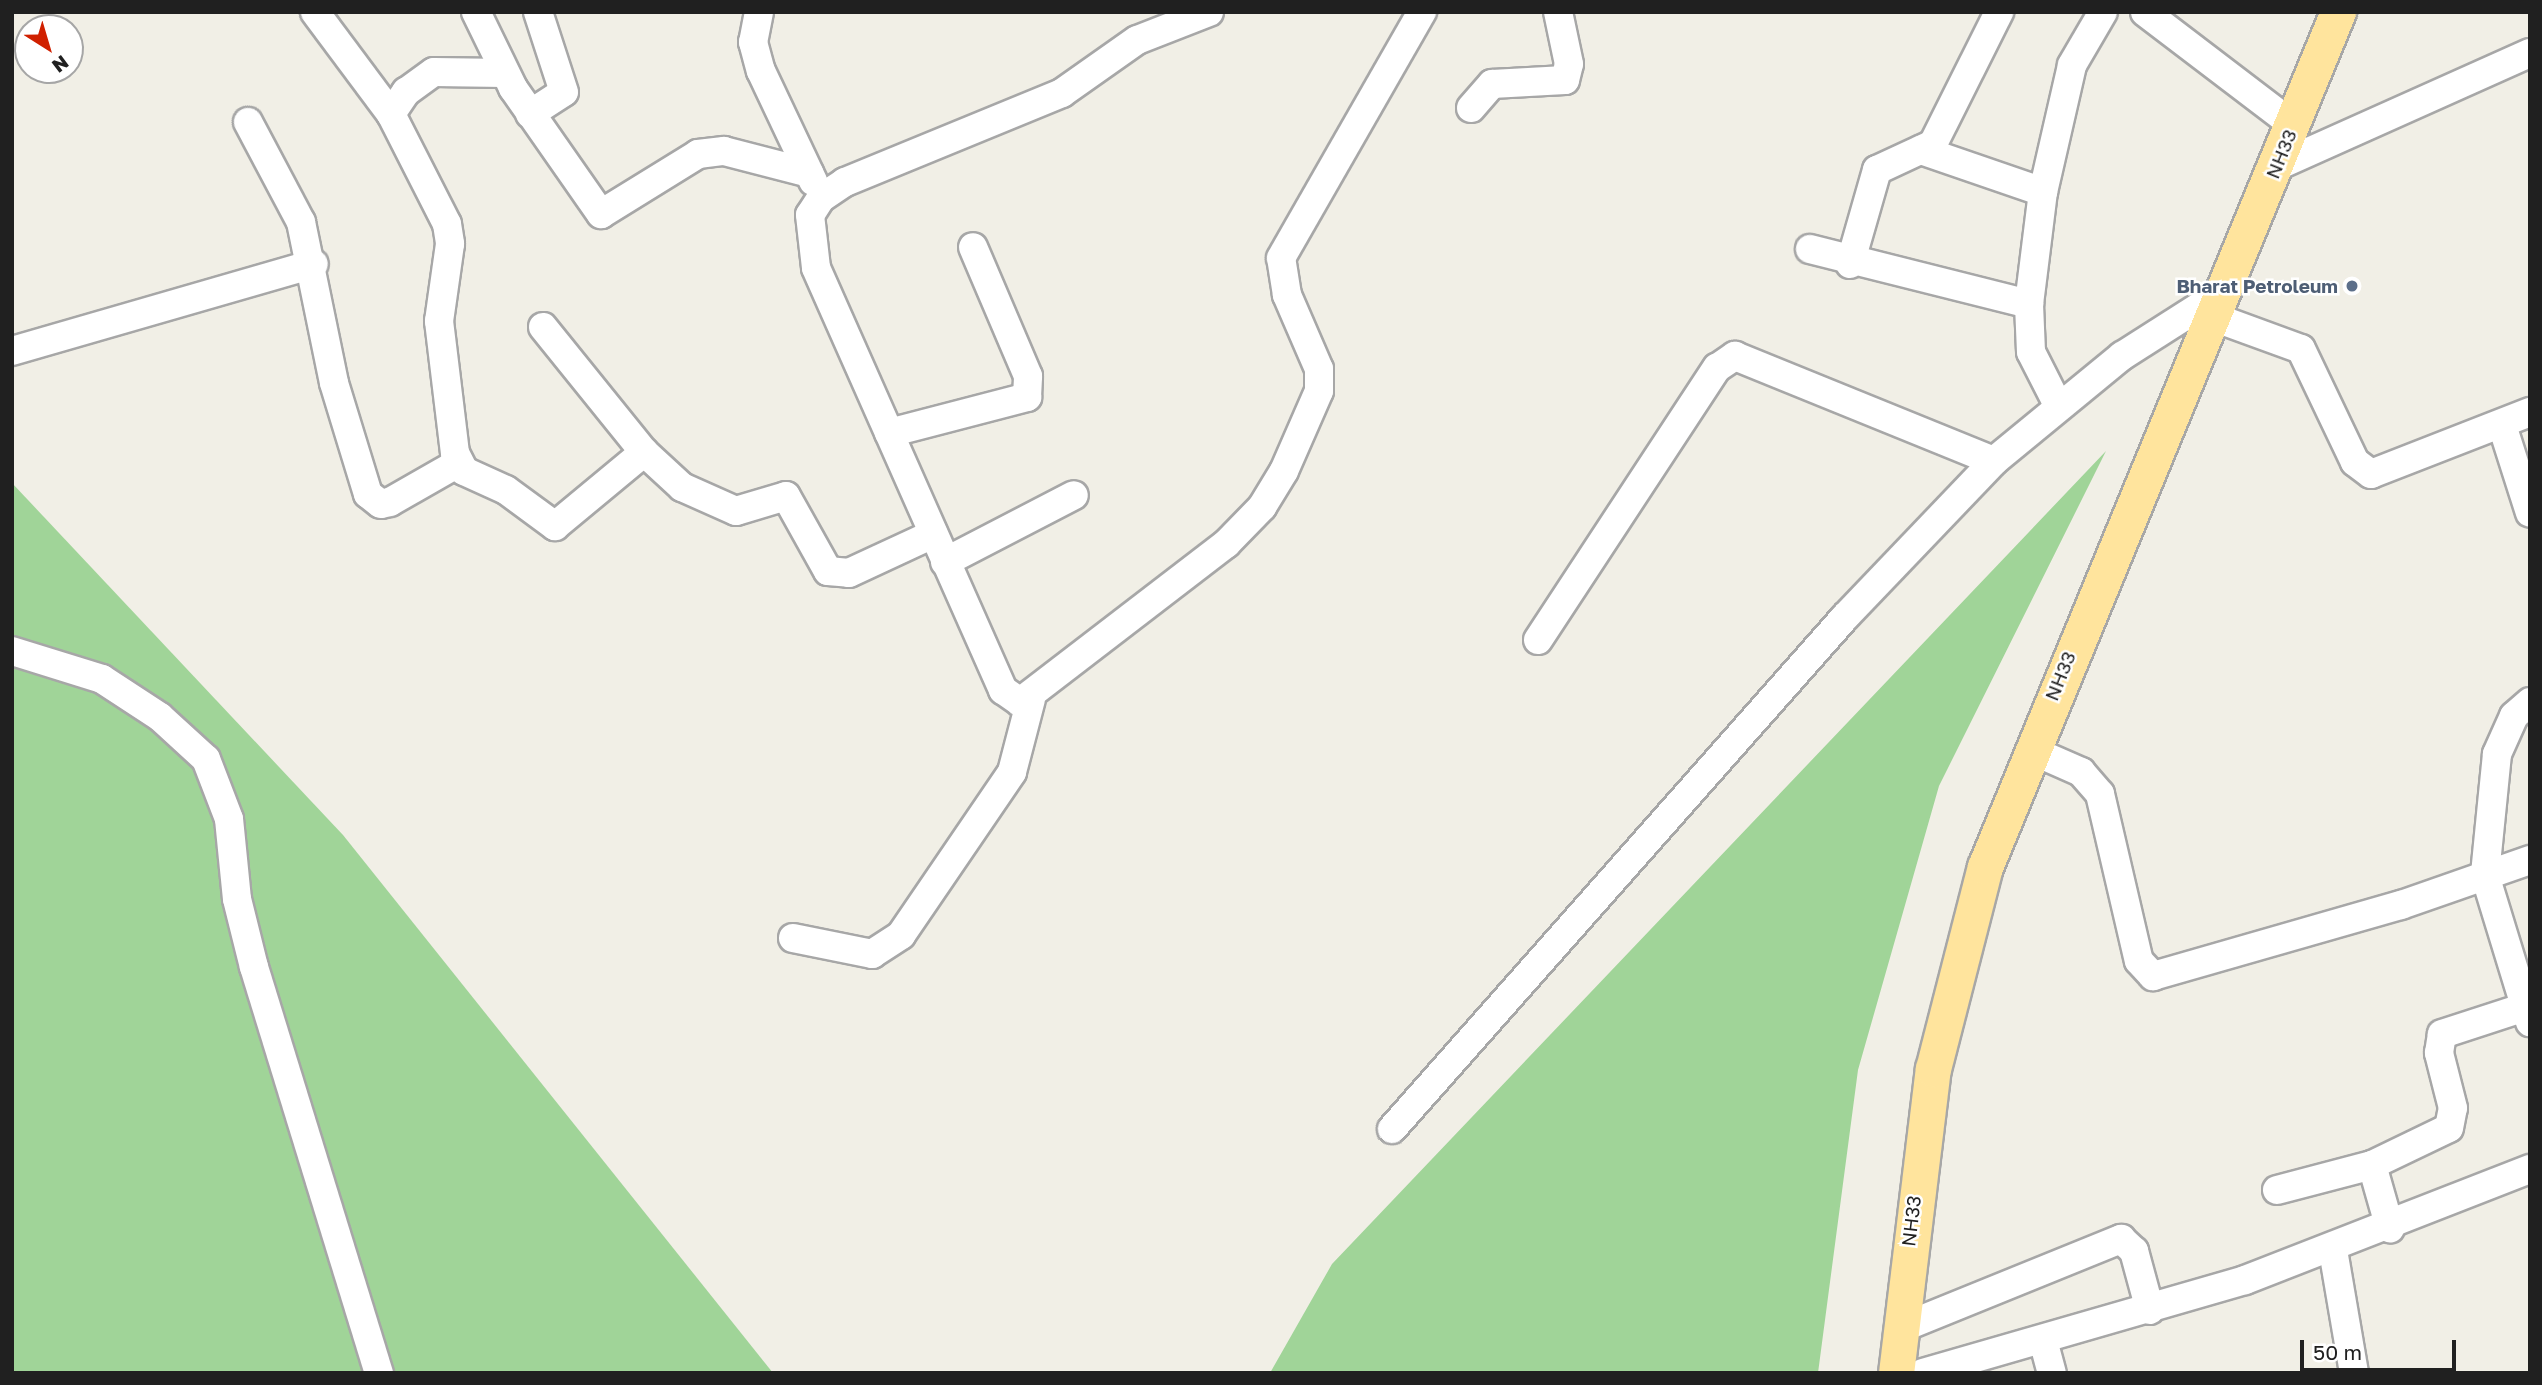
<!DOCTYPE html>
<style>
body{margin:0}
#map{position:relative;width:2542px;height:1385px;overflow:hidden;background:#f1efe6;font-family:"Golos Text",sans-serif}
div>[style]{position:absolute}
.forest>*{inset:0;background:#a0d498}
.roads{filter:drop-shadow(2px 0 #a7a7a7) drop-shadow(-2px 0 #a7a7a7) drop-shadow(0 2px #a7a7a7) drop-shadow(0 -2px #a7a7a7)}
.minor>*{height:28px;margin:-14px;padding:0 14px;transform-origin:14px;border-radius:14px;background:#fff}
.major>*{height:35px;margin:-17.5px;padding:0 17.5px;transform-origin:17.5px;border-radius:17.5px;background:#ffe49d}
.dots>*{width:19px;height:19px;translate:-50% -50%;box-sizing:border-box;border:4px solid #fff;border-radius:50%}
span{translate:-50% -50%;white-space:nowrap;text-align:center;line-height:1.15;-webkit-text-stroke:5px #fff;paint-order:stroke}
.street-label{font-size:19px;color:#202020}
.service-label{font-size:19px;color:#4e5e75;font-weight:700}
.right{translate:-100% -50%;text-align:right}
.frame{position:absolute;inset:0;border:14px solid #202020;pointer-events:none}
.north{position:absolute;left:14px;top:14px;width:70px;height:70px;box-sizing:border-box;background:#fff;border:2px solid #a6a6a6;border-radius:50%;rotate:143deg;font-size:19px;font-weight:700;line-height:28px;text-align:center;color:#202020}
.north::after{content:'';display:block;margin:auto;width:24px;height:32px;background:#d02000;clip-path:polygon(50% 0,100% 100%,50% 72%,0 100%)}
.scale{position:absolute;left:2300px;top:1340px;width:156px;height:32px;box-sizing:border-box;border:4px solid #202020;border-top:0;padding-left:9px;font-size:21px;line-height:24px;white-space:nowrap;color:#202020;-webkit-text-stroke:5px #fff;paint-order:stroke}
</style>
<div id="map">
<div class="forest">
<i style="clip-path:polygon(2106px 451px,1939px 786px,1858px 1070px,1818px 1373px,1270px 1373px,1332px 1264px)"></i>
<i style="clip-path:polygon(12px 483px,343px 835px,773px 1373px,12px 1373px)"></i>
</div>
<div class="roads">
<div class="minor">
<i style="left:315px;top:12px;width:127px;rotate:53.3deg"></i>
<i style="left:391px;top:114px;width:123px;rotate:63deg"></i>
<i style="left:447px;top:224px;width:20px;rotate:81deg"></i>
<i style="left:450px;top:244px;width:78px;rotate:98.1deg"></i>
<i style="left:439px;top:321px;width:133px;rotate:83.1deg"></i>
<i style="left:455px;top:453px;width:20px;rotate:63deg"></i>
<i style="left:464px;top:471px;width:46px;rotate:24.3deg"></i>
<i style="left:506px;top:490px;width:61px;rotate:36.3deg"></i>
<i style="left:555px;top:526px;width:116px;rotate:-39.7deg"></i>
<i style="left:476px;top:12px;width:85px;rotate:64deg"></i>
<i style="left:513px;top:88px;width:154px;rotate:55.1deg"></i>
<i style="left:601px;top:214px;width:114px;rotate:-31.7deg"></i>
<i style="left:698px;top:154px;width:26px;rotate:-7deg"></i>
<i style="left:724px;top:151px;width:88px;rotate:14.5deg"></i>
<i style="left:759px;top:12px;width:31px;rotate:101deg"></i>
<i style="left:753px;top:42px;width:30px;rotate:75deg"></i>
<i style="left:761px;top:71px;width:122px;rotate:64.7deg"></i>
<i style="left:1209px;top:12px;width:77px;rotate:158.7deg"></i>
<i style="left:1137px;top:40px;width:92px;rotate:144.8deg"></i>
<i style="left:1062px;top:93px;width:235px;rotate:157.7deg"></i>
<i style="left:845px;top:182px;width:29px;rotate:146deg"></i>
<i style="left:821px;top:198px;width:20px;rotate:123deg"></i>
<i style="left:810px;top:215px;width:53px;rotate:83.5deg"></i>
<i style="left:816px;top:268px;width:462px;rotate:66.1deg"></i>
<i style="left:1003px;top:690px;width:21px;rotate:35deg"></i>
<i style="left:1020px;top:702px;width:260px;rotate:-37.5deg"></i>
<i style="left:1226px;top:544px;width:52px;rotate:-45.8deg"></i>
<i style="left:1262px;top:507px;width:42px;rotate:-58.6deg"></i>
<i style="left:1284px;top:471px;width:87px;rotate:-66.4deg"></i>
<i style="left:1319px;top:391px;width:22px;rotate:-90deg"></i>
<i style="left:1319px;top:369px;width:81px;rotate:-113.4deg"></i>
<i style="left:1287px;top:295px;width:37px;rotate:-99deg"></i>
<i style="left:1281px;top:258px;width:284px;rotate:-60.2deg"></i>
<i style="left:2145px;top:12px;width:185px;rotate:37.3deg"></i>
<i style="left:1471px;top:108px;width:32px;rotate:-49deg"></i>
<i style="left:1492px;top:84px;width:73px;rotate:-3.1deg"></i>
<i style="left:1565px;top:80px;width:16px;rotate:-76deg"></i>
<i style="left:1569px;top:64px;width:53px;rotate:-101.9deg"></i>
<i style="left:391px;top:114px;width:27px;rotate:-56deg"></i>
<i style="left:406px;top:92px;width:34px;rotate:-36deg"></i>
<i style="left:434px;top:72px;width:71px;rotate:0.8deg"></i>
<i style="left:530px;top:114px;width:40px;rotate:-32.9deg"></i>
<i style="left:564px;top:92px;width:84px;rotate:-108deg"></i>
<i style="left:248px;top:122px;width:113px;rotate:62.1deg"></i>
<i style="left:301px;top:222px;width:164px;rotate:78.4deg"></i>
<i style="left:334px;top:383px;width:116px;rotate:73deg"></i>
<i style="left:368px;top:494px;width:16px;rotate:38deg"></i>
<i style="left:381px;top:504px;width:9px;rotate:-13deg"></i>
<i style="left:390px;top:502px;width:78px;rotate:-29.8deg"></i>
<i style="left:1921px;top:150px;width:129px;rotate:19deg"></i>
<i style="left:2275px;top:167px;width:279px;rotate:-24.1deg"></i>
<i style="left:1810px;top:249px;width:226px;rotate:14.1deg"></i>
<i style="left:1850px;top:264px;width:98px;rotate:-74deg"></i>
<i style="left:1877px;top:170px;width:62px;rotate:-24.9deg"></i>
<i style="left:1933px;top:144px;width:148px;rotate:-63.4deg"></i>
<i style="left:2216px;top:318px;width:90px;rotate:20deg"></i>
<i style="left:2301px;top:349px;width:125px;rotate:64.5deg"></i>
<i style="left:2355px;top:462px;width:20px;rotate:37deg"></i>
<i style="left:2371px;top:474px;width:171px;rotate:-21.3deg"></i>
<i style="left:543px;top:327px;width:161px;rotate:51.1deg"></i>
<i style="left:644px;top:452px;width:52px;rotate:42.6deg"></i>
<i style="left:682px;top:487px;width:59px;rotate:24deg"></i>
<i style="left:736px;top:511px;width:52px;rotate:-16.7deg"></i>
<i style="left:786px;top:496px;width:86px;rotate:60.8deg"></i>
<i style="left:828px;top:571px;width:21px;rotate:5deg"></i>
<i style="left:849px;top:573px;width:93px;rotate:-24.9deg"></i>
<i style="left:12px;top:351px;width:314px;rotate:-16.1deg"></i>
<i style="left:2058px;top:405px;width:59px;rotate:-117deg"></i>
<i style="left:2031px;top:352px;width:48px;rotate:-92.4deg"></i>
<i style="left:2029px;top:304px;width:113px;rotate:-82.9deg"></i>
<i style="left:2043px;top:192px;width:130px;rotate:-77.1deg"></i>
<i style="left:2072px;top:65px;width:61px;rotate:-59.7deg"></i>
<i style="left:2502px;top:425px;width:92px;rotate:72.3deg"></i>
<i style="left:889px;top:433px;width:143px;rotate:-14.6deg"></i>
<i style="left:1027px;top:397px;width:21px;rotate:-87deg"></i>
<i style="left:1028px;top:376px;width:140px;rotate:-113.1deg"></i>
<i style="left:945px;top:562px;width:145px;rotate:-27.4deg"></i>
<i style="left:1538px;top:640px;width:326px;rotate:-56.7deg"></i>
<i style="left:1717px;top:368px;width:22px;rotate:-34deg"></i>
<i style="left:1735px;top:356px;width:279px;rotate:22.1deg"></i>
<i style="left:12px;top:651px;width:94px;rotate:17.3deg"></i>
<i style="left:102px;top:679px;width:69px;rotate:33.2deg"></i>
<i style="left:160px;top:717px;width:62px;rotate:42.4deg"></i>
<i style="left:206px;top:759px;width:64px;rotate:69deg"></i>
<i style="left:229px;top:819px;width:80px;rotate:84.3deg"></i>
<i style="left:237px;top:899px;width:70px;rotate:76deg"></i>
<i style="left:254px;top:967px;width:425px;rotate:72.9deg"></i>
<i style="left:2530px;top:702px;width:21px;rotate:139deg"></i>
<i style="left:2514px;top:716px;width:42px;rotate:114.1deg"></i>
<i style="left:2497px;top:754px;width:122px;rotate:95.7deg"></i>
<i style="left:2485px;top:875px;width:154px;rotate:73deg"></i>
<i style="left:2031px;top:750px;width:55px;rotate:23.7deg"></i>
<i style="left:2081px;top:772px;width:29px;rotate:49deg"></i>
<i style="left:2100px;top:794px;width:171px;rotate:76.9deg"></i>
<i style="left:2139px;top:961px;width:21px;rotate:47deg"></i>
<i style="left:2153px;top:976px;width:258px;rotate:-16deg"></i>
<i style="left:2401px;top:905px;width:137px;rotate:-19.2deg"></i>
<i style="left:793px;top:938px;width:81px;rotate:11.4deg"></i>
<i style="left:872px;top:954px;width:35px;rotate:-33deg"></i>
<i style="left:901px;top:935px;width:197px;rotate:-55.7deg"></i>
<i style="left:1012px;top:772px;width:75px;rotate:-75.4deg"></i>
<i style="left:1392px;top:1129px;width:684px;rotate:-48.5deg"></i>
<i style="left:1845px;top:617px;width:216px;rotate:-46.3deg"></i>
<i style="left:1994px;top:461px;width:166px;rotate:-39.4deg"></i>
<i style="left:2122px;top:356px;width:125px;rotate:-32.5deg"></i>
<i style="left:2372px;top:1165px;width:85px;rotate:-25.7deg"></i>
<i style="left:2449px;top:1128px;width:20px;rotate:-79deg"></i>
<i style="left:2453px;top:1108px;width:57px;rotate:-104.3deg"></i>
<i style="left:2439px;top:1053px;width:19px;rotate:-81deg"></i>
<i style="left:2442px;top:1034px;width:87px;rotate:-18deg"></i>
<i style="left:2277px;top:1190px;width:98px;rotate:-14.7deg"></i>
<i style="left:2372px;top:1165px;width:66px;rotate:74.1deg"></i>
<i style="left:2333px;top:1250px;width:125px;rotate:80.3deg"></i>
<i style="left:1899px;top:1329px;width:240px;rotate:-22.1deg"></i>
<i style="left:2121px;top:1239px;width:18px;rotate:43deg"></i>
<i style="left:2134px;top:1251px;width:61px;rotate:74.8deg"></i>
<i style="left:2043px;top:1340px;width:34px;rotate:75deg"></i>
<i style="left:1923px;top:1373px;width:335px;rotate:-16.1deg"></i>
<i style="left:2245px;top:1280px;width:306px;rotate:-21.3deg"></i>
</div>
<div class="major">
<i style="left:1896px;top:1373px;width:306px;rotate:-83.1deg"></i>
<i style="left:1933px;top:1069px;width:209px;rotate:-75.6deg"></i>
<i style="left:1985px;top:867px;width:925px;rotate:-67.57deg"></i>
</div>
</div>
<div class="dots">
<i style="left:2352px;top:286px;background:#5c6f8a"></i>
</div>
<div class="street-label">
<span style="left:2281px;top:154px;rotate:-68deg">NH33</span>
<span style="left:2060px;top:676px;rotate:-68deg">NH33</span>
<span style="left:1911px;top:1221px;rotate:-83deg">NH33</span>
</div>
<div class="service-label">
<span class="right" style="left:2338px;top:286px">Bharat Petroleum</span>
</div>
<div class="frame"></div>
<div class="north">N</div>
<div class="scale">50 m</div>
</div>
